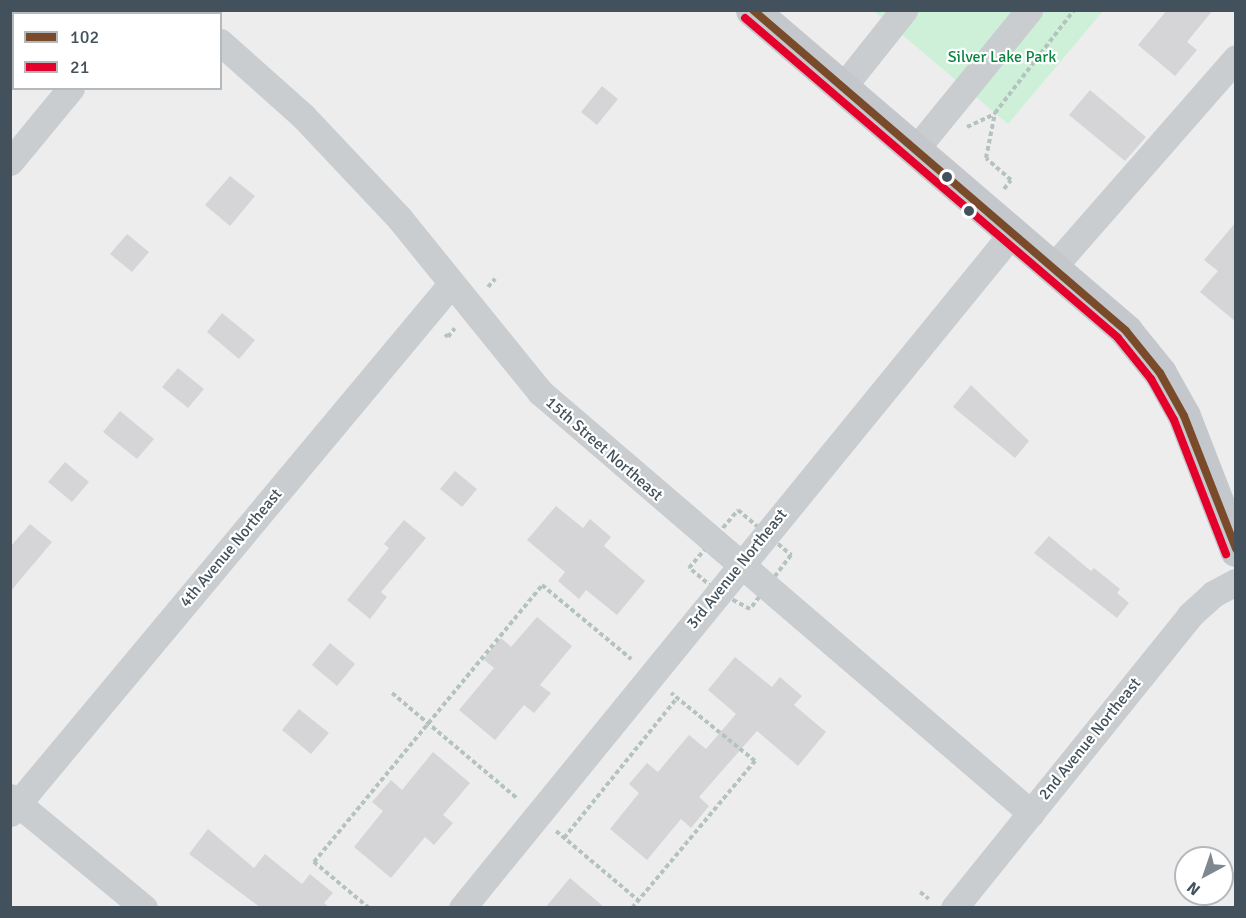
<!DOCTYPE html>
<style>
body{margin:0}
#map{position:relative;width:1246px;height:918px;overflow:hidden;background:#eeeded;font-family:Signika,sans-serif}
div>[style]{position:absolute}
.green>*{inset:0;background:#cef0d9}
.building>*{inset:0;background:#d5d5d7}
.path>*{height:4px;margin-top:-2px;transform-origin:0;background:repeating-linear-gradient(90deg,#b5c3be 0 4.5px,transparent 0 7.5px)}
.minor>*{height:27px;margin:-13.5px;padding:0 13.5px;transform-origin:13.5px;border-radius:13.5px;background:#c9cdcf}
.major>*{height:33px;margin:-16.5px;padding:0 16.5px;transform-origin:16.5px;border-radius:16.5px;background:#c4c8cd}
.bus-1>*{height:8px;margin:-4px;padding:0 4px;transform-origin:4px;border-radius:4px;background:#7a4b2a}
.bus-2>*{height:8px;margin:-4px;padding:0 4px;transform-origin:4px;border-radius:4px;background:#e4002b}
.dots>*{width:16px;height:16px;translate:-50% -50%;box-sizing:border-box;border:3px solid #fff;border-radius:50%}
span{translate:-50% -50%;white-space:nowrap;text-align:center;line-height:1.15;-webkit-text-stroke:4.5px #fff;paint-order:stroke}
.park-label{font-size:16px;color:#0c8442}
.street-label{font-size:16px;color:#43515c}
.frame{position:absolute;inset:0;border:12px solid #43515c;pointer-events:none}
.legend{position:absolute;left:12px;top:12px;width:210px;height:78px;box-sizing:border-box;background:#fff;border:2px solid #b4b9be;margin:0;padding:8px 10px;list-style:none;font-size:18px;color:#43515c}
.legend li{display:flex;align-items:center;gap:12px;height:30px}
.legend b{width:30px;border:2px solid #b4b9be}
.north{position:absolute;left:1174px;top:846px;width:60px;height:60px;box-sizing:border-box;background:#fff;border:2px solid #b4b9be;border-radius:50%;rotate:220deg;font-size:16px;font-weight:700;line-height:24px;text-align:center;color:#43515c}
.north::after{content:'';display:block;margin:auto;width:21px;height:27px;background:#7f888f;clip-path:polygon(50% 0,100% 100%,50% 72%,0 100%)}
</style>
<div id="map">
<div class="green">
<i style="clip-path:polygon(874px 11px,1103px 11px,1008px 124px)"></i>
</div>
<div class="building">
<i style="clip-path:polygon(1167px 10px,1213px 10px,1187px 42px,1197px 50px,1175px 76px,1138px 45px)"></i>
<i style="clip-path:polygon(602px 86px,618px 99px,597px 125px,581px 112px)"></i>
<i style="clip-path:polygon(1090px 90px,1146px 137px,1125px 161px,1069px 115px)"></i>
<i style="clip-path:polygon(230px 176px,255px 196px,230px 226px,205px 205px)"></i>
<i style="clip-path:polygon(1236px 222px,1236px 322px,1200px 292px,1218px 271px,1204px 260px)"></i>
<i style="clip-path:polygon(127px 234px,149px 252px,132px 272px,110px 254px)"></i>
<i style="clip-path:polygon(222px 313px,255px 340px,239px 359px,207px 332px)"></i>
<i style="clip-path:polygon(178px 368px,204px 389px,188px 408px,162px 387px)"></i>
<i style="clip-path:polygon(971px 385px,1029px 441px,1015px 458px,953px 407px)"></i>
<i style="clip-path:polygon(120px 411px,154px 439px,137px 459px,103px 432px)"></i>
<i style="clip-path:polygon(65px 462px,89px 482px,72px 502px,48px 482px)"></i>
<i style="clip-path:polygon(455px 471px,477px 489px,462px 507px,440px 489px)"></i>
<i style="clip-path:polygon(556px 506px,583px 528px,590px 519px,611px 537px,604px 546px,645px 581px,617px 615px,586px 590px,579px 599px,558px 581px,565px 572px,527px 540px)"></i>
<i style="clip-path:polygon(404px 520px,426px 538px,381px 592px,387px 597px,370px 619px,347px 600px,389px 548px,384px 544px)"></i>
<i style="clip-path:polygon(30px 524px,52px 542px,10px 592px,10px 547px)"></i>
<i style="clip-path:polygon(1049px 536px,1091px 571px,1094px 568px,1120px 589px,1117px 593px,1129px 603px,1117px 618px,1034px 553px)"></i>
<i style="clip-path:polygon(537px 617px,572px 646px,540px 685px,551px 693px,534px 713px,524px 705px,495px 740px,459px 710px,494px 668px,483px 659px,501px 638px,511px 647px)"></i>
<i style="clip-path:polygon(330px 643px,355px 664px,337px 686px,312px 665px)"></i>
<i style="clip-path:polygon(735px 657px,772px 687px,780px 677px,802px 696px,794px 705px,826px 732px,798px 766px,757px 731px,699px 797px,709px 806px,691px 828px,681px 819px,647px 860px,610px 829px,639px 793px,629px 784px,647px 763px,658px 772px,689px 735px,706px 749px,736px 714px,708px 690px)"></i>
<i style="clip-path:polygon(299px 709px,329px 733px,311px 754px,282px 730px)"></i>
<i style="clip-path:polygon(433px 752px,470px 783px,443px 815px,453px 823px,434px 845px,425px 837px,391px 878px,354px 847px,383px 811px,372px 802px,391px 780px,402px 790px)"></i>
<i style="clip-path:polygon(208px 829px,254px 868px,265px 854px,302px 884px,310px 874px,333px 893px,324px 903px,330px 908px,261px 908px,189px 854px)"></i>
<i style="clip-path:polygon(570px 878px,605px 908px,545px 908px)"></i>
</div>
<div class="path">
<i style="left:967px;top:127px;width:31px;rotate:-25deg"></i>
<i style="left:1004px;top:189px;width:11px;rotate:-52deg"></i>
<i style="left:1011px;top:180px;width:33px;rotate:-139deg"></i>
<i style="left:986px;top:158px;width:46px;rotate:-78.7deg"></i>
<i style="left:995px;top:113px;width:130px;rotate:-52.5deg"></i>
<i style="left:488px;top:287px;width:11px;rotate:-49deg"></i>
<i style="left:445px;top:334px;width:4px;rotate:45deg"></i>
<i style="left:448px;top:337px;width:11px;rotate:-52deg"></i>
<i style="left:738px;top:510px;width:70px;rotate:40.3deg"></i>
<i style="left:791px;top:555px;width:68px;rotate:127.2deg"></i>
<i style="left:750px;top:609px;width:36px;rotate:-152deg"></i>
<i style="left:718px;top:592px;width:38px;rotate:-140deg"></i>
<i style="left:689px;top:568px;width:76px;rotate:-49.8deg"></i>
<i style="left:392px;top:693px;width:165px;rotate:40.1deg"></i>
<i style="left:556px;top:831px;width:107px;rotate:40.1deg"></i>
<i style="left:564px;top:838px;width:180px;rotate:-51.1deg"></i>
<i style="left:920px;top:892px;width:11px;rotate:38deg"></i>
<i style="left:369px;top:908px;width:72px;rotate:-140.1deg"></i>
<i style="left:314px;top:862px;width:359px;rotate:-50.5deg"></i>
<i style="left:542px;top:585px;width:116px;rotate:39.7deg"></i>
<i style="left:632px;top:908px;width:192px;rotate:-50.1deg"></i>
<i style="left:755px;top:761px;width:108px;rotate:-141deg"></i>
</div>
<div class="minor">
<i style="left:183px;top:10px;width:6px;rotate:45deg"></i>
<i style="left:133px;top:14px;width:4px;rotate:-63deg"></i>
<i style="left:220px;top:42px;width:111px;rotate:41.7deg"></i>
<i style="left:303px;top:116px;width:141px;rotate:46.7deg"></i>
<i style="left:400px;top:219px;width:223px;rotate:51deg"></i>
<i style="left:540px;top:392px;width:647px;rotate:40.61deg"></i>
<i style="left:842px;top:88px;width:100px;rotate:-51.5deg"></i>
<i style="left:915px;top:150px;width:181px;rotate:-50.8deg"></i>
<i style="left:10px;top:162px;width:96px;rotate:-50.5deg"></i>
<i style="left:1054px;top:266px;width:276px;rotate:-48.8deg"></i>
<i style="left:10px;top:797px;width:174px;rotate:39.6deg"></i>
<i style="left:10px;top:813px;width:689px;rotate:-50.18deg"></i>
<i style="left:462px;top:908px;width:874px;rotate:-50.81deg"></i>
<i style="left:954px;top:908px;width:376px;rotate:-51.1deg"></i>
<i style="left:1190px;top:615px;width:31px;rotate:-42deg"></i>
<i style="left:1213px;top:594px;width:26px;rotate:-28deg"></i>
</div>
<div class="major">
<i style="left:752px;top:10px;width:493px;rotate:40.6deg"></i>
<i style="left:1126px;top:331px;width:54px;rotate:51deg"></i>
<i style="left:1160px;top:373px;width:49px;rotate:60.8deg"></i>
<i style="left:1184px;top:416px;width:144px;rotate:68.8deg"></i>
</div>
<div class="bus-1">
<i style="left:753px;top:10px;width:492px;rotate:40.7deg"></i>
<i style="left:1126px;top:331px;width:54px;rotate:51deg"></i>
<i style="left:1160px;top:373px;width:49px;rotate:60.8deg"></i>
<i style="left:1184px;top:416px;width:143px;rotate:68.6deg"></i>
</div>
<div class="bus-2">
<i style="left:745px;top:18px;width:491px;rotate:40.6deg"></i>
<i style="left:1118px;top:338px;width:53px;rotate:51.2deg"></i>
<i style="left:1151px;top:379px;width:47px;rotate:60.7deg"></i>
<i style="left:1174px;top:420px;width:144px;rotate:68.8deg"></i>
</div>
<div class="dots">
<i style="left:947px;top:177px;background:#43515c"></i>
<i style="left:969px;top:211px;background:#43515c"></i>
</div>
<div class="park-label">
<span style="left:1002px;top:57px">Silver Lake Park</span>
</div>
<div class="street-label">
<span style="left:604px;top:449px;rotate:41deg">15th Street Northeast</span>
<span style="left:231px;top:548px;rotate:-50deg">4th Avenue Northeast</span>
<span style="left:737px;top:569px;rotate:-51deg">3rd Avenue Northeast</span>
<span style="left:1090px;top:739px;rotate:-51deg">2nd Avenue Northeast</span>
</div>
<div class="frame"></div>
<ul class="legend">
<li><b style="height:8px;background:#7a4b2a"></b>102</li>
<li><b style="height:8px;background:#e4002b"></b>21</li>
</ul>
<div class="north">N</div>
</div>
